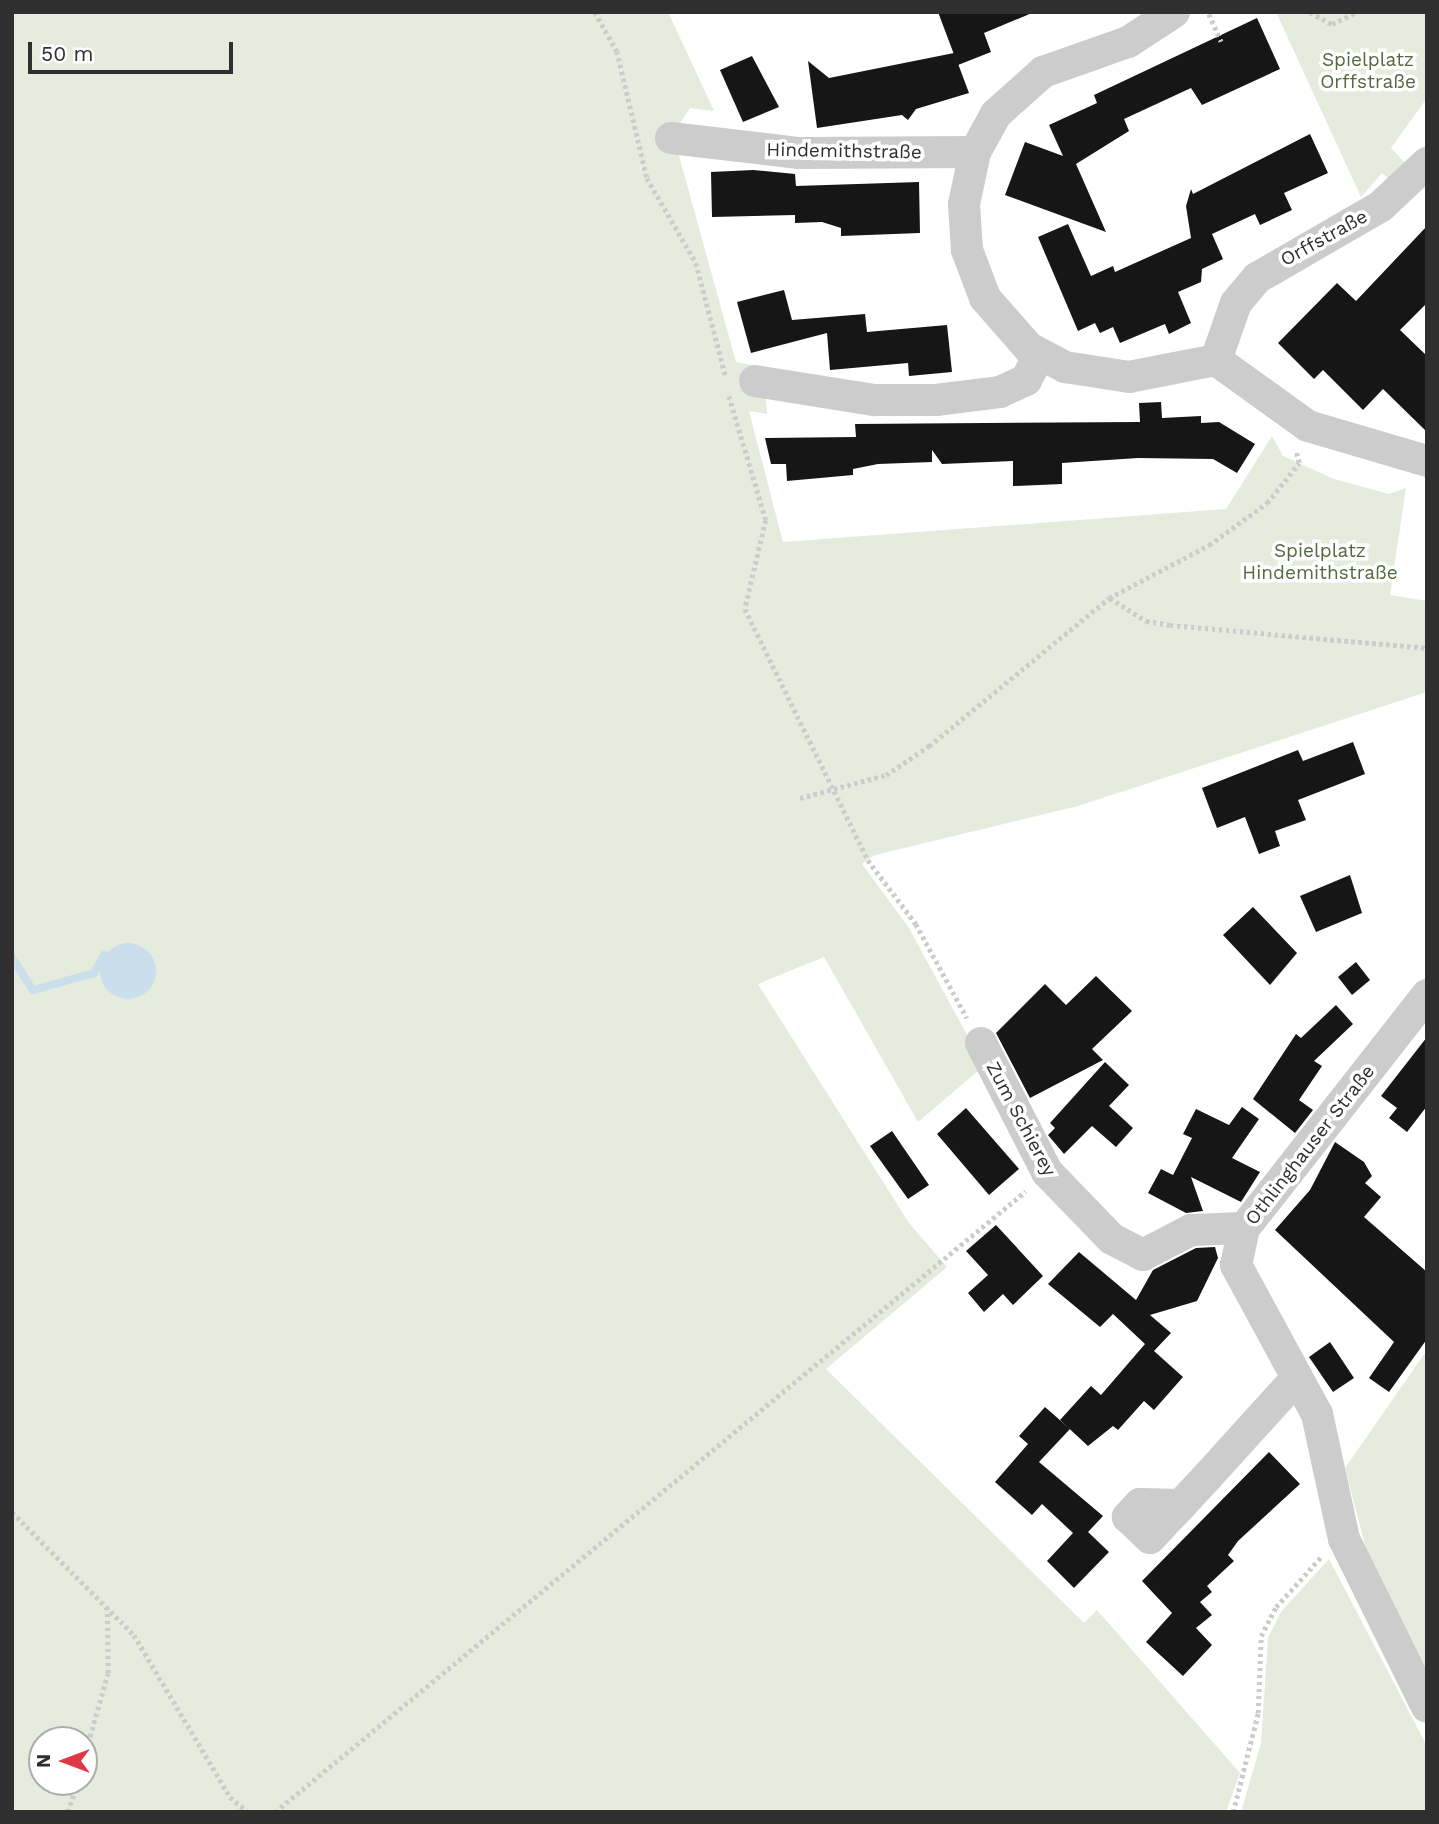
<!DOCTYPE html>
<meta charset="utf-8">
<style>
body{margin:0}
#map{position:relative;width:1439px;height:1824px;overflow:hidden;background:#fff;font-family:"Work Sans",sans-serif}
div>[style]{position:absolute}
.green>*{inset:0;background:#e5ecdd}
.water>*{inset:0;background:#cadfeb}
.round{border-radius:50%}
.stream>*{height:8px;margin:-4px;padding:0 4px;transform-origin:4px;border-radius:4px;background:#cadfeb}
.building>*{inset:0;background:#161616}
.path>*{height:4.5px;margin-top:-2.25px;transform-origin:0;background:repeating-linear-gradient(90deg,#ccc 0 3.5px,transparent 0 7px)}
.street>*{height:32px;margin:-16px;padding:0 16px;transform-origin:16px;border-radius:16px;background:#ccc}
span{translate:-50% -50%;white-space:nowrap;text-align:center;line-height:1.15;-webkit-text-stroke:7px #fff;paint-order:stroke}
.park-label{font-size:19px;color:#53693e}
.street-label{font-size:19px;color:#2f2f2f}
.frame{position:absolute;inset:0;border:14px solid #2f2f2f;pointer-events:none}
.north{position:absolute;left:28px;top:1726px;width:70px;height:70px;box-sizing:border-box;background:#fff;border:2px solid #acacac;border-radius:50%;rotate:270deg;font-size:19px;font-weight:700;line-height:28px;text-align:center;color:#2f2f2f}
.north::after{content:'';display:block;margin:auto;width:24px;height:32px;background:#df3847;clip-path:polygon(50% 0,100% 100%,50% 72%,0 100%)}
.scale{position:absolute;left:28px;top:42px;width:205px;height:32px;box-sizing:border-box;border:4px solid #2f2f2f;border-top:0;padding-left:9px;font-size:21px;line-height:24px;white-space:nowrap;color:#2f2f2f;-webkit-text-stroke:5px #fff;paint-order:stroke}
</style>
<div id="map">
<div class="green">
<i style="clip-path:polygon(evenodd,12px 12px,668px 12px,714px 111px,690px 108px,680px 123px,678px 152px,736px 362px,757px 366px,766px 400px,767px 414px,749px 411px,783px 542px,1226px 509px,1272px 436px,1283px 456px,1334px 479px,1389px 494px,1406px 488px,1390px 595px,1427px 601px,1427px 692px,1078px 806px,875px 855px,862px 864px,909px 928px,984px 1066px,918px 1122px,824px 957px,758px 984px,909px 1223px,947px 1267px,826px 1369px,1084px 1623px,1097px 1610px,1240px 1773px,1226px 1812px,12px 1812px,12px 12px,42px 1740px,84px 1740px,84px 1782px,42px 1782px,42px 1740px)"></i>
<i style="clip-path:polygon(1276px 12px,1427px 12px,1427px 98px,1391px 148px,1408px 166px,1389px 179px,1382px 173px,1361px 197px)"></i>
<i style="clip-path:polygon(1427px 1350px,1427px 1680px,1367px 1553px,1345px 1468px)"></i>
<i style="clip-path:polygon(1329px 1559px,1427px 1746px,1427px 1812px,1241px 1812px,1261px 1743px,1268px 1638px,1281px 1612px)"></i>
</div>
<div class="water">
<i class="round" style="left:100px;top:943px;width:56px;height:56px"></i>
</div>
<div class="stream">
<i style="left:12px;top:957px;width:39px;rotate:58deg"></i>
<i style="left:33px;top:990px;width:63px;rotate:-15.6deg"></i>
<i style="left:94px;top:973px;width:21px;rotate:-61deg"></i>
</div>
<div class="building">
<i style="clip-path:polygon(938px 12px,1032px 12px,1032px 13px,984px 33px,991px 52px,958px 65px)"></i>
<i style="clip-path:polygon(1257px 18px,1280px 69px,1202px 105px,1191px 88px,1124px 119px,1129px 131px,1076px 164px,1106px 232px,1005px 195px,1025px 142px,1063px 156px,1049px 125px,1097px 103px,1094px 95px)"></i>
<i style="clip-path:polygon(954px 53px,969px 93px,916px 109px,908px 120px,902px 115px,817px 128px,808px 61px,829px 78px)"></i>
<i style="clip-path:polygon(752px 56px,779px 107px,743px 122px,720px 70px)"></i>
<i style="clip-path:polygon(1310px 134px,1328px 173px,1284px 193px,1292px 210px,1260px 225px,1255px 214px,1212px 234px,1223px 259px,1202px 269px,1201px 282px,1178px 292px,1191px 323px,1169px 334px,1165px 324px,1120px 343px,1113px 327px,1100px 333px,1095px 323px,1078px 331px,1038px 237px,1068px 224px,1091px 276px,1113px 266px,1115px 272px,1191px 238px,1186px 206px,1191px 189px,1193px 194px)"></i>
<i style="clip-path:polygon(753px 170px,795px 174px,796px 186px,919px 182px,920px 233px,841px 236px,841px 228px,822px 222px,795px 223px,795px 215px,712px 217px,711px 172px)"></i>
<i style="clip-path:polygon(1427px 226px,1427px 303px,1400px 330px,1427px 356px,1427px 432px,1383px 389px,1363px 410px,1323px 370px,1314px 379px,1278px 343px,1337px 283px,1356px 301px)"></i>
<i style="clip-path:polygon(784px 290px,792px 320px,865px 314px,867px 332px,947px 325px,952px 372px,909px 376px,908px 363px,830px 370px,827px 333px,751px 353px,737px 302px)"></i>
<i style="clip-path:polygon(1161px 402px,1162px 418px,1201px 416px,1201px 423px,1219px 422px,1255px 444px,1237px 473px,1213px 459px,1138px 458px,1062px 463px,1062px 484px,1013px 486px,1013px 461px,942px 464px,932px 450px,932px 462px,878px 464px,853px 469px,853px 475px,787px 481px,786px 464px,771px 464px,765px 438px,856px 437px,855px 424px,1140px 422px,1139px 403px)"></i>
<i style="clip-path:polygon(1353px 742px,1365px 774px,1298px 800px,1306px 820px,1275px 831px,1280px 846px,1259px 854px,1245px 817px,1217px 828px,1202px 788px,1298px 750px,1303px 761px)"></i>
<i style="clip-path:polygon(1350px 875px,1362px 913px,1316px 932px,1300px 896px)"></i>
<i style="clip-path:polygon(1253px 907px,1297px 953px,1270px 985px,1223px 935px)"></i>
<i style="clip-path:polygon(1356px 962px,1370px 980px,1352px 995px,1338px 977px)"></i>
<i style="clip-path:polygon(1096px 976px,1132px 1011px,1092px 1049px,1103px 1060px,1030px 1098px,996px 1033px,1045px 984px,1066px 1005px)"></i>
<i style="clip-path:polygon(1336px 1005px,1353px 1024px,1314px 1061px,1322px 1066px,1299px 1100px,1313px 1110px,1295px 1133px,1253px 1099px,1296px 1034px,1301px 1038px)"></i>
<i style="clip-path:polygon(1427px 1037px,1427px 1106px,1407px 1132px,1389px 1118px,1397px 1108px,1381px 1096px)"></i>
<i style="clip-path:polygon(1105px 1062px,1129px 1085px,1109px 1106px,1133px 1128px,1116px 1147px,1092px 1126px,1064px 1154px,1048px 1135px,1055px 1128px,1050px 1123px)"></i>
<i style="clip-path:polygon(1242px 1107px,1259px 1119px,1232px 1158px,1260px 1172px,1241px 1202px,1191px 1177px,1203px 1211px,1186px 1213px,1148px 1193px,1161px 1169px,1173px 1175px,1192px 1138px,1183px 1134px,1196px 1109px,1229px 1125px)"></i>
<i style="clip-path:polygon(966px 1108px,1019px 1169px,989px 1195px,937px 1134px)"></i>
<i style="clip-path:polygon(892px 1131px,929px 1185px,908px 1199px,870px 1146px)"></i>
<i style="clip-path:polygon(1335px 1142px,1364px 1162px,1372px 1176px,1365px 1183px,1381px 1197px,1364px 1217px,1427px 1272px,1427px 1339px,1389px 1392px,1369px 1378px,1394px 1342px,1275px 1230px,1310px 1190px)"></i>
<i style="clip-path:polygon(996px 1225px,1043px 1276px,1013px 1305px,1003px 1294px,984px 1312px,968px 1293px,988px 1275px,966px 1251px)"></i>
<i style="clip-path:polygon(1215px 1247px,1218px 1258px,1197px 1301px,1150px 1315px,1171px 1333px,1154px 1351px,1183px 1377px,1154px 1410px,1144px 1401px,1118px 1430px,1113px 1426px,1088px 1446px,1060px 1420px,1091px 1386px,1101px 1395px,1145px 1344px,1113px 1314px,1100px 1327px,1048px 1284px,1079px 1252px,1136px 1300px,1153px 1270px,1196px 1248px)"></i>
<i style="clip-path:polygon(1330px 1342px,1354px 1378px,1333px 1392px,1309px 1357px)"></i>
<i style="clip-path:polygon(1045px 1407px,1070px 1429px,1039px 1462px,1103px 1516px,1088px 1532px,1109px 1552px,1074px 1588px,1047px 1561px,1073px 1533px,1042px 1504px,1032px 1515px,995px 1482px,1028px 1444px,1019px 1436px)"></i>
<i style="clip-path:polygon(1269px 1452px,1300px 1484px,1238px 1541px,1228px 1555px,1234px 1561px,1207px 1586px,1212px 1592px,1200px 1602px,1212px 1615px,1196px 1628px,1212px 1645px,1183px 1676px,1146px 1642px,1172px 1613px,1142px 1581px)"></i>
</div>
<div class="path">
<i style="left:595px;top:12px;width:45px;rotate:60.6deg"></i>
<i style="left:617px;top:51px;width:130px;rotate:76.7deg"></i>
<i style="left:647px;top:178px;width:98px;rotate:60deg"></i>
<i style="left:696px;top:263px;width:118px;rotate:75.3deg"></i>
<i style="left:1310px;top:12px;width:25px;rotate:29deg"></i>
<i style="left:1332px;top:24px;width:28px;rotate:-26deg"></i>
<i style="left:1209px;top:14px;width:30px;rotate:66deg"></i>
<i style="left:729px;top:396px;width:129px;rotate:73.4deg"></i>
<i style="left:766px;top:520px;width:91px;rotate:103.3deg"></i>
<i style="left:745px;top:609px;width:280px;rotate:63.9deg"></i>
<i style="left:868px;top:860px;width:80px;rotate:53.1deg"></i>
<i style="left:916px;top:924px;width:107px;rotate:61.5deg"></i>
<i style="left:1110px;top:598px;width:43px;rotate:32.6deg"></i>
<i style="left:1146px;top:621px;width:24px;rotate:9deg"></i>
<i style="left:1170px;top:625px;width:258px;rotate:5.1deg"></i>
<i style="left:800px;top:798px;width:89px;rotate:-15deg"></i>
<i style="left:886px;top:775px;width:52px;rotate:-34deg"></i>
<i style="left:929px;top:746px;width:233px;rotate:-39.4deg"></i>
<i style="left:1109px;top:598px;width:113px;rotate:-27.9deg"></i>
<i style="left:1209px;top:545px;width:72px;rotate:-35.9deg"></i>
<i style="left:1267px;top:503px;width:51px;rotate:-51.3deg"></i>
<i style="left:1299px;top:463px;width:11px;rotate:-105deg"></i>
<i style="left:12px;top:1512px;width:173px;rotate:45.2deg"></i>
<i style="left:134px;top:1635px;width:188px;rotate:59.3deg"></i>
<i style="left:230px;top:1797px;width:23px;rotate:40deg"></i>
<i style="left:84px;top:1757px;width:87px;rotate:-74.1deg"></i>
<i style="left:108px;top:1673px;width:66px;rotate:-90.9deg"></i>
<i style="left:68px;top:1812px;width:31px;rotate:-73deg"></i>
<i style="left:275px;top:1812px;width:974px;rotate:-39.59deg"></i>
<i style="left:1233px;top:1812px;width:102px;rotate:-75.8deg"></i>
<i style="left:1258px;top:1713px;width:77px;rotate:-87.8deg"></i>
<i style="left:1261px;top:1636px;width:33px;rotate:-63deg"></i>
<i style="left:1276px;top:1607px;width:67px;rotate:-48deg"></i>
</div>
<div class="street">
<i style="left:1174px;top:12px;width:55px;rotate:146.9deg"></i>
<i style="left:1128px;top:42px;width:90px;rotate:160.6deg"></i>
<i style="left:1043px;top:72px;width:63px;rotate:138.2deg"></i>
<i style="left:996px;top:114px;width:43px;rotate:118.9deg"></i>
<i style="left:975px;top:152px;width:53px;rotate:101.9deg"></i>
<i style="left:964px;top:204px;width:46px;rotate:86.3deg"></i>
<i style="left:967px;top:250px;width:51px;rotate:69.4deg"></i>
<i style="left:985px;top:298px;width:67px;rotate:48.7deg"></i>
<i style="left:1029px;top:348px;width:41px;rotate:27.8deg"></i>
<i style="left:1065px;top:367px;width:65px;rotate:8.9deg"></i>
<i style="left:1129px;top:377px;width:89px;rotate:-11.1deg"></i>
<i style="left:1216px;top:360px;width:113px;rotate:35.7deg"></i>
<i style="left:1308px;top:426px;width:124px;rotate:16.4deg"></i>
<i style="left:671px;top:138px;width:129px;rotate:6.7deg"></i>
<i style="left:799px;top:153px;width:176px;rotate:-0.3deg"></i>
<i style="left:1216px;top:360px;width:60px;rotate:-70.7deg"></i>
<i style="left:1236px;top:303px;width:33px;rotate:-50deg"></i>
<i style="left:1257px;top:278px;width:143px;rotate:-30.1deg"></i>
<i style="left:1381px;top:206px;width:63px;rotate:-43.1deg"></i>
<i style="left:755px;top:381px;width:121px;rotate:9.1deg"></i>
<i style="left:874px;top:400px;width:62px"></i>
<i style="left:936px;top:400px;width:64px;rotate:-7.1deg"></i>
<i style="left:1000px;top:392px;width:29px;rotate:-25deg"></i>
<i style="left:1026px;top:380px;width:27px;rotate:-62deg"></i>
<i style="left:1427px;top:995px;width:296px;rotate:128.1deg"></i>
<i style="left:1244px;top:1228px;width:38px;rotate:102deg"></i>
<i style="left:1236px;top:1265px;width:170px;rotate:61.5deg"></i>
<i style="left:1317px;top:1414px;width:128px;rotate:77.8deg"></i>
<i style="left:1344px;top:1539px;width:187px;rotate:63.7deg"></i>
<i style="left:981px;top:1043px;width:145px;rotate:62.9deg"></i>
<i style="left:1047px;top:1172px;width:93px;rotate:45.9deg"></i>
<i style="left:1112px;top:1239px;width:35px;rotate:27deg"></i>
<i style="left:1143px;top:1255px;width:54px;rotate:-27.5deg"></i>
<i style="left:1191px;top:1230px;width:53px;rotate:-2.2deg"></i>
<i style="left:1181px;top:1505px;width:41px;rotate:-178.6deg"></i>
<i style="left:1140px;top:1504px;width:18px;rotate:133deg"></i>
<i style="left:1128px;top:1517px;width:30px;rotate:44deg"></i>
<i style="left:1150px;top:1538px;width:16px;rotate:-47deg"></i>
<i style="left:1161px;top:1526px;width:29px;rotate:-46deg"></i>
<i style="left:1181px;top:1505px;width:40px;rotate:-47deg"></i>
<i style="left:1208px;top:1476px;width:132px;rotate:-47.8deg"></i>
</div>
<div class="park-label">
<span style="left:1368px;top:71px">Spielplatz<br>Orffstraße</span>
<span style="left:1320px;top:562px">Spielplatz<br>Hindemithstraße</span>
</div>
<div class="street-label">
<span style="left:844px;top:151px;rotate:1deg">Hindemithstraße</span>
<span style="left:1324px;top:238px;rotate:-29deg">Orffstraße</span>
<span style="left:1021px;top:1119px;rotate:62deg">Zum Schierey</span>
<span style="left:1310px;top:1145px;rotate:-52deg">Othlinghauser Straße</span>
</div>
<div class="frame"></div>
<div class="north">N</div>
<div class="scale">50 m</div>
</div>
